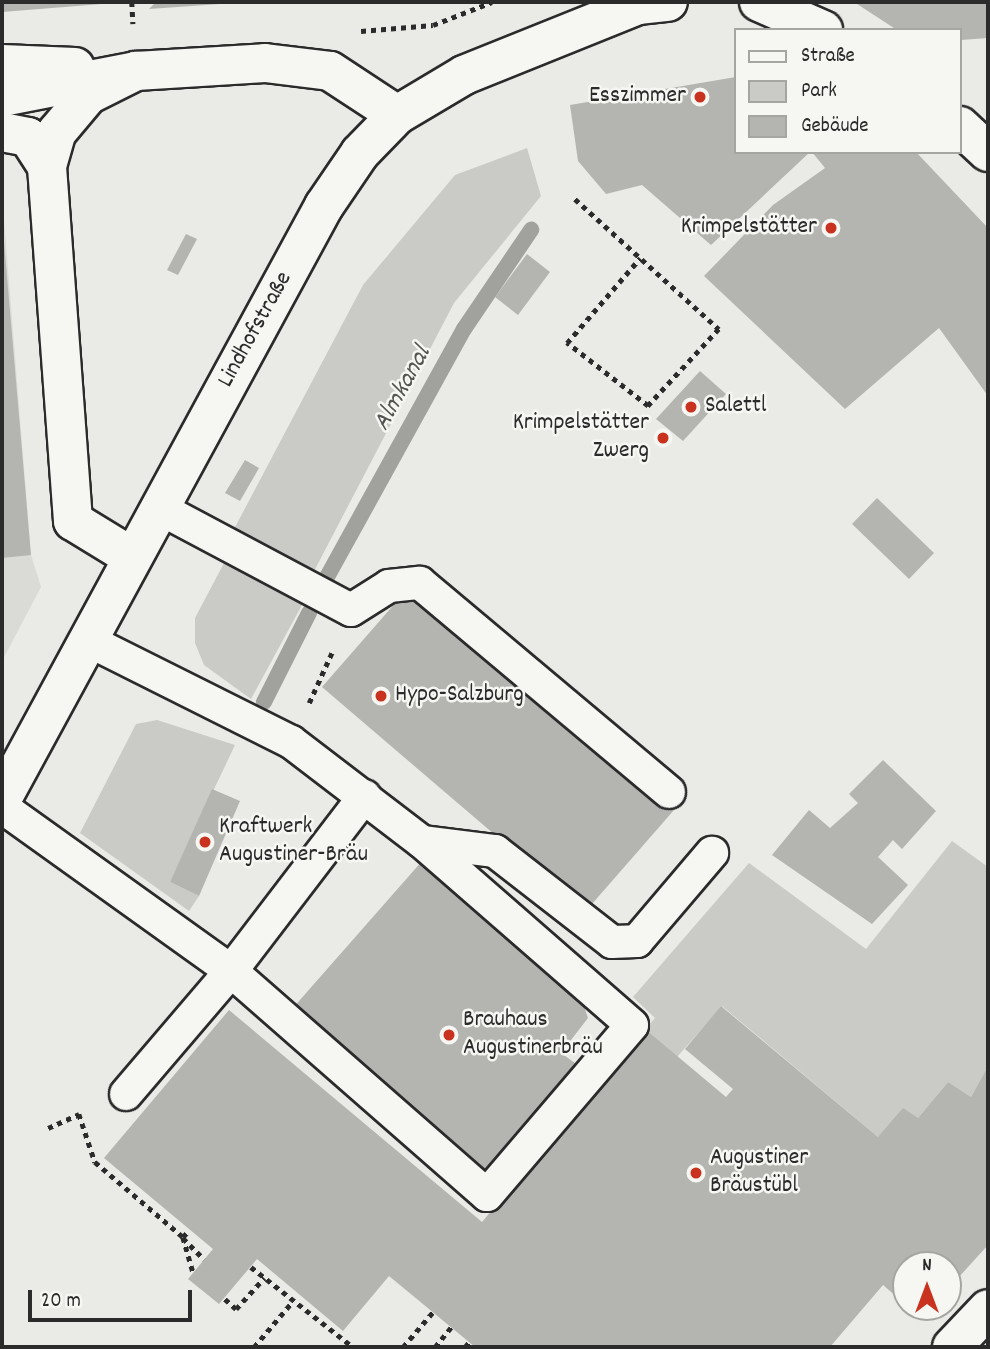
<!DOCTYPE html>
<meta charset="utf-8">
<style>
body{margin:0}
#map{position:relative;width:990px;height:1349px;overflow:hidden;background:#eaeae6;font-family:Dekko,sans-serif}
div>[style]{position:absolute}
.built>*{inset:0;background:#dadad6}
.green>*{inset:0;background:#cacac7}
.stream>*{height:16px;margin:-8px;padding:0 8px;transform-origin:8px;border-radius:8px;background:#a1a19e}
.building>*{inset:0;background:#b4b4b1}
.path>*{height:4.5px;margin-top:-2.25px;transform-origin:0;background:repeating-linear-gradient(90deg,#2b2b2b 0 5px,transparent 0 10px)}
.roads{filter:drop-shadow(2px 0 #2b2b2b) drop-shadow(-2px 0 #2b2b2b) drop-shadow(0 2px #2b2b2b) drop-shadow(0 -2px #2b2b2b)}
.service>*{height:32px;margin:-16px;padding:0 16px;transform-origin:16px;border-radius:16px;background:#f6f6f2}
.minor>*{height:38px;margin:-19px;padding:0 19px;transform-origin:19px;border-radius:19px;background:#f6f6f2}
.tertiary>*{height:38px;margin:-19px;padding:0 19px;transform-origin:19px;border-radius:19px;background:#f6f6f2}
.dots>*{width:19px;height:19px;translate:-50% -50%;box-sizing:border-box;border:4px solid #f6f6f2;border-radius:50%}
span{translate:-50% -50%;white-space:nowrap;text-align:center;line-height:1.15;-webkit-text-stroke:5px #f6f6f2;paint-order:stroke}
.poi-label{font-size:24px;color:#2b2b2b}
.right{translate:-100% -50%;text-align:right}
.left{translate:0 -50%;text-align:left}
.street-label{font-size:24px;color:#2b2b2b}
.water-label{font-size:26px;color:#545453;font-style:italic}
.frame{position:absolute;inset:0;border:4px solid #2b2b2b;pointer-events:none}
.legend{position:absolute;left:734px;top:28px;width:228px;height:126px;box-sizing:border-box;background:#f6f6f2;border:2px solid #a5a5a2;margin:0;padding:9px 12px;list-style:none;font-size:21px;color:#2b2b2b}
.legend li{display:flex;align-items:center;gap:14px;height:35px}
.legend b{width:35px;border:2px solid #a5a5a2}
.north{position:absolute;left:892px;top:1251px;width:70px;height:70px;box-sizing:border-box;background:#f6f6f2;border:2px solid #a5a5a2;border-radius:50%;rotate:0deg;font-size:19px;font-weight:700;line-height:28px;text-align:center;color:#2b2b2b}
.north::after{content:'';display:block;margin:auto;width:24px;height:32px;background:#c8321e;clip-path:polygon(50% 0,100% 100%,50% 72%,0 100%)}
.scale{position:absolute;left:28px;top:1290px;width:164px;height:32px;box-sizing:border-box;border:4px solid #2b2b2b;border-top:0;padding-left:9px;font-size:21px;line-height:24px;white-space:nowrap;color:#2b2b2b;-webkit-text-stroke:5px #f6f6f2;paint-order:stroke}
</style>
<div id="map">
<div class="built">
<i style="clip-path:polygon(2px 195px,31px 555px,41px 587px,2px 661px)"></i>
</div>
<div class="green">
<i style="clip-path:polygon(527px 148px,541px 196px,454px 303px,311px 577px,233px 531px,363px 285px,455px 175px)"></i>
<i style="clip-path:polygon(224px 563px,302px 605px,251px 699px,204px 665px,195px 643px,195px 618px)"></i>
<i style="clip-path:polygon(157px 720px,235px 745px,170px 882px,199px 896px,189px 911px,80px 833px,136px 724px)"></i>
<i style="clip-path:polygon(952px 841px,988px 867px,988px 1066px,971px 1097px,948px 1082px,918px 1118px,878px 1137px,722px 1006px,677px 1057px,645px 1029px,655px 1018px,633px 997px,749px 863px,866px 949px)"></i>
</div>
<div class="stream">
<i style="left:327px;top:577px;width:283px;rotate:-61.1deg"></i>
<i style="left:464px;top:329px;width:120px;rotate:-55.9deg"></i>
<i style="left:264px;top:702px;width:100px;rotate:-63.2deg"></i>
</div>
<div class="building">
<i style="clip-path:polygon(2px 2px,102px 2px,102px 4px,2px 12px)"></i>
<i style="clip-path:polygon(156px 2px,220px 2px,220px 4px,149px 9px)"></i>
<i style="clip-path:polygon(854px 2px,988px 2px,988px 38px,961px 40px,960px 30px,897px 30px)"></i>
<i style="clip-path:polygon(736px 77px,736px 152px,810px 152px,711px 245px,642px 185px,606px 194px,578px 161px,570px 105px)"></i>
<i style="clip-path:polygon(812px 152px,916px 152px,988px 228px,988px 396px,939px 328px,845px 409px,704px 276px,773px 205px,825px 168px)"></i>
<i style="clip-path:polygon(2px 219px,31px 555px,2px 558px)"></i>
<i style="clip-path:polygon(186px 234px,197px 239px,178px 275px,167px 270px)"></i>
<i style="clip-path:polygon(527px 254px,550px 272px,518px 315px,495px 297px)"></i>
<i style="clip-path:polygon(700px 371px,726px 394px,683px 441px,656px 419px)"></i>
<i style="clip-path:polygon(245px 460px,259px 468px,240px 501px,225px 493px)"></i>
<i style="clip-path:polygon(877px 498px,934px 553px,909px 579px,852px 524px)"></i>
<i style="clip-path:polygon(411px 585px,674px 810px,585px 912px,322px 687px)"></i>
<i style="clip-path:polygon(883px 760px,936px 811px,902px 849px,893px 840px,878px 857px,908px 885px,872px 924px,772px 855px,809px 810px,830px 828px,858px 803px,849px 794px)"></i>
<i style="clip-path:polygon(212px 789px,240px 801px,199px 896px,170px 882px)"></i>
<i style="clip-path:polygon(423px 860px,583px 1003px,588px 1018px,561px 1053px,582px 1068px,489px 1178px,292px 1009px)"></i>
<i style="clip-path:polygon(721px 1006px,878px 1137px,903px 1108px,918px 1118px,948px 1082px,971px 1097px,988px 1066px,988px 1245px,948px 1289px,948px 1265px,906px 1265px,906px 1305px,883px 1285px,830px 1347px,475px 1347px,389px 1276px,343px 1331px,257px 1259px,219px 1304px,188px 1279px,213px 1249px,104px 1158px,229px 1010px,482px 1222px,645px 1029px,726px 1097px,733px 1089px,685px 1049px)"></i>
<i style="clip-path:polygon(908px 1307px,931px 1307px,921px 1318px)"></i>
</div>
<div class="path">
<i style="left:132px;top:2px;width:22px;rotate:87deg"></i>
<i style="left:361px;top:31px;width:72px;rotate:-4.8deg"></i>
<i style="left:433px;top:25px;width:63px;rotate:-21.3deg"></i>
<i style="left:575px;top:199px;width:194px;rotate:42.1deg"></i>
<i style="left:719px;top:329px;width:105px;rotate:132.7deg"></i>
<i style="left:648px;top:406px;width:103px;rotate:-142.1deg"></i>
<i style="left:567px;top:343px;width:112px;rotate:-49.3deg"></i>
<i style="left:309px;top:703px;width:58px;rotate:-65.6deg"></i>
<i style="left:79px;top:1114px;width:51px;rotate:71.6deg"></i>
<i style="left:95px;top:1162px;width:116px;rotate:40.4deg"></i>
<i style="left:183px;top:1237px;width:9px;rotate:-49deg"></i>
<i style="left:48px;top:1128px;width:34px;rotate:-24deg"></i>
<i style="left:183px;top:1237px;width:36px;rotate:74deg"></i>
<i style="left:183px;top:1238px;width:30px;rotate:45deg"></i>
<i style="left:251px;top:1267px;width:130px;rotate:38.1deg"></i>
<i style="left:225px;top:1299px;width:15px;rotate:42deg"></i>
<i style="left:236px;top:1309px;width:42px;rotate:-47.9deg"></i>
<i style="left:254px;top:1347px;width:60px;rotate:-49.7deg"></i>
<i style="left:403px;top:1347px;width:46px;rotate:-49.4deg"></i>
<i style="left:435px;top:1347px;width:26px;rotate:-51deg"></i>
<i style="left:465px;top:1347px;width:6px;rotate:-51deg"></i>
</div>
<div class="roads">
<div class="service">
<i style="left:159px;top:508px;width:217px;rotate:28deg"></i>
<i style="left:351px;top:610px;width:45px;rotate:-32.3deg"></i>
<i style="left:389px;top:586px;width:31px;rotate:-6deg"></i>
<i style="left:420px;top:583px;width:325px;rotate:40deg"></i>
<i style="left:2px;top:807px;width:282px;rotate:35.6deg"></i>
<i style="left:231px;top:971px;width:340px;rotate:41.2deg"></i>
<i style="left:487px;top:1195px;width:223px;rotate:-49.5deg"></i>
<i style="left:632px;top:1025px;width:279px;rotate:-138.9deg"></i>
<i style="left:422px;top:842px;width:165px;rotate:-142.6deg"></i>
<i style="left:291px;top:742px;width:228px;rotate:-153.4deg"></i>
<i style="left:422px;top:842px;width:74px;rotate:7deg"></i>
<i style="left:495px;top:851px;width:148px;rotate:37.9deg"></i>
<i style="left:612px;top:942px;width:25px;rotate:-2deg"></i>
<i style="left:637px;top:941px;width:116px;rotate:-49.6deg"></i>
<i style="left:126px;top:1094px;width:162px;rotate:-49.5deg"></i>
<i style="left:231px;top:971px;width:220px;rotate:-52.6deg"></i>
</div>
<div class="minor">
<i style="left:2px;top:64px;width:73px;rotate:2.4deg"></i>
<i style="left:2px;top:97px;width:136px;rotate:-11deg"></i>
<i style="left:136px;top:71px;width:129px;rotate:-3.5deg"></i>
<i style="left:265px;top:63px;width:65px;rotate:7deg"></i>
<i style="left:330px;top:71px;width:80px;rotate:33.3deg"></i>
<i style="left:2px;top:132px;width:26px;rotate:11deg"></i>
<i style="left:28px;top:137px;width:35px;rotate:57deg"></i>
<i style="left:132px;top:557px;width:69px;rotate:-148.6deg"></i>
<i style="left:73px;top:521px;width:356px;rotate:-94.2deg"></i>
<i style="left:47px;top:166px;width:35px;rotate:-74deg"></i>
<i style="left:57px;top:132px;width:48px;rotate:-50deg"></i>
<i style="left:88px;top:95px;width:54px;rotate:-26.6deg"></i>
<i style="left:952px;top:1347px;width:52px;rotate:-46.5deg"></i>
</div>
<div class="tertiary">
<i style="left:759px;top:2px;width:70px;rotate:23.6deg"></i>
<i style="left:960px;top:126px;width:38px;rotate:43deg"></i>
<i style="left:2px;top:799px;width:675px;rotate:-61.5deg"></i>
<i style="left:324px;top:206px;width:64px;rotate:-55.8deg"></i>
<i style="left:360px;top:153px;width:53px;rotate:-45.8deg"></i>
<i style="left:397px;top:115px;width:78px;rotate:-30.8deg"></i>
<i style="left:464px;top:75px;width:188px;rotate:-21.9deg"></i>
<i style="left:638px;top:5px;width:30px;rotate:-6deg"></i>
</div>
</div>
<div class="dots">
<i style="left:700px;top:97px;background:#c8321e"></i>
<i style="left:831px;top:228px;background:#c8321e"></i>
<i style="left:691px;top:407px;background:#c8321e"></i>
<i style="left:663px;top:438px;background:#c8321e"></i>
<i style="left:381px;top:696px;background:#c8321e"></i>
<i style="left:205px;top:842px;background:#c8321e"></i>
<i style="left:449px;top:1035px;background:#c8321e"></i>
<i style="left:696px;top:1173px;background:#c8321e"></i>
</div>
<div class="poi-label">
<span class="right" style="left:686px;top:97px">Esszimmer</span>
<span class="right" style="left:817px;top:228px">Krimpelstätter</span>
<span class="left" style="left:705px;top:407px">Salettl</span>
<span class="right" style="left:649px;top:438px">Krimpelstätter<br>Zwerg</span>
<span class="left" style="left:395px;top:696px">Hypo-Salzburg</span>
<span class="left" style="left:219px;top:842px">Kraftwerk<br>Augustiner-Bräu</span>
<span class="left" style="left:463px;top:1035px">Brauhaus<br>Augustinerbräu</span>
<span class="left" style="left:710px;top:1173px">Augustiner<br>Bräustübl</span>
</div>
<div class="street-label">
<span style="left:256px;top:330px;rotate:-61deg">Lindhofstraße</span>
</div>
<div class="water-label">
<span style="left:403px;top:389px;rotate:-61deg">Almkanal</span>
</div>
<div class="frame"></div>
<ul class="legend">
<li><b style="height:9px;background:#f6f6f2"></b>Straße</li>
<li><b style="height:19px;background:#cacac7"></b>Park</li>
<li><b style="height:19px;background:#b4b4b1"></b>Gebäude</li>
</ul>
<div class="north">N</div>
<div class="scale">20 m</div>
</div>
